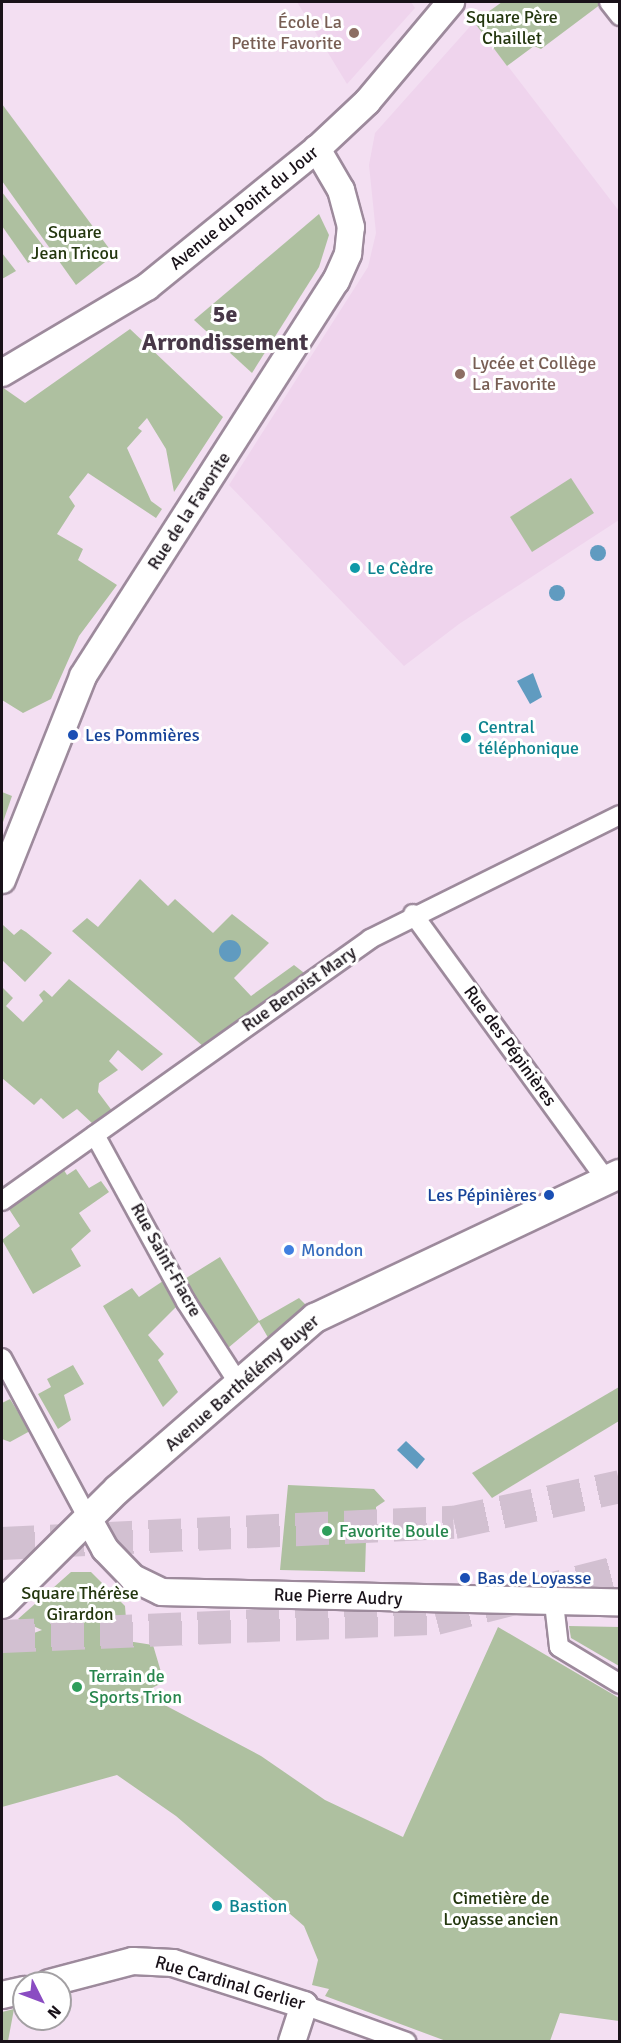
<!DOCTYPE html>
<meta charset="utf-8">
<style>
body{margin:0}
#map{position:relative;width:621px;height:2043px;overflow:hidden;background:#f3dff2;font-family:Signika,sans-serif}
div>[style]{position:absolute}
.built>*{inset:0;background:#efd4ed}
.green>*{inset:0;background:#aec0a0}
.water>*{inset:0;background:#609bc0}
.round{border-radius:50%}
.highway-tunnel>*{height:33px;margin-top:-16.5px;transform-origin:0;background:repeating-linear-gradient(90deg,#d2c0d1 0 33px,transparent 0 49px)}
.roads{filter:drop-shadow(2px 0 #9d8a9c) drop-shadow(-2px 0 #9d8a9c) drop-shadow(0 2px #9d8a9c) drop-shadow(0 -2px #9d8a9c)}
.street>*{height:18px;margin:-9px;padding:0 9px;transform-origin:9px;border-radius:9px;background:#fff}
.secondary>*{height:26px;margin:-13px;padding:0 13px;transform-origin:13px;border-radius:13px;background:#fff}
.primary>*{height:28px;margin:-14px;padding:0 14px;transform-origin:14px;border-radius:14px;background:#fff}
.dots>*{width:16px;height:16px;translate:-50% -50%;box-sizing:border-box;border:3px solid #fff;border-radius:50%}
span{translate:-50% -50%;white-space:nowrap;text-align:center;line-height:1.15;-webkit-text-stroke:6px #fff;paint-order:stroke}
.park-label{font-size:18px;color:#24370f}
.education-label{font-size:18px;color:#785e54}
.right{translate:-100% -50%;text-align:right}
.left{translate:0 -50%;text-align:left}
.street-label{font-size:18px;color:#191219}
.culture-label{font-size:18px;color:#0d838f}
.transit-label{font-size:18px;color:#164399}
.shop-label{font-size:18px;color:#366cbe}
.leisure-label{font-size:18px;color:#27864d}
.district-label{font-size:24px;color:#483848;font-weight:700}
.frame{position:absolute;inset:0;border:3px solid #191219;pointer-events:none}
.north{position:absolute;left:12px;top:1971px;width:60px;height:60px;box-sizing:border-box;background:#fff;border:2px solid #a3a0a3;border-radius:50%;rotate:132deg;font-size:16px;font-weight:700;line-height:24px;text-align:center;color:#191219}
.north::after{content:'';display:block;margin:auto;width:21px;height:27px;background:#8a4cc2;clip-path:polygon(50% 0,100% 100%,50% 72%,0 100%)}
</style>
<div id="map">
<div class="built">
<i style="clip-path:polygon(297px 2px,411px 2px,415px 8px,347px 84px)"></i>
<i style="clip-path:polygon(474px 22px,619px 211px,619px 520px,459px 624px,404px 666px,229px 485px,368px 267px,376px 233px,369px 165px,375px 133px)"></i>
</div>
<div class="green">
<i style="clip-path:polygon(502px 2px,599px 2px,601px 4px,541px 49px,534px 46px,507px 66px,474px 22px)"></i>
<i style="clip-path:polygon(2px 104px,114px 255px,76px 285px,2px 181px)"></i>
<i style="clip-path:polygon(2px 192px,47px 251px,28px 263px,2px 226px)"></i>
<i style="clip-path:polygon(319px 214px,329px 235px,319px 267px,252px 373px,194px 320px)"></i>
<i style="clip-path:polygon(2px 253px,16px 271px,2px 279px)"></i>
<i style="clip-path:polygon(130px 329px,223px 417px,174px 492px,166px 449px,147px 418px,138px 428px,142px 431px,127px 448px,151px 501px,162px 509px,156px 518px,88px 473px,69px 497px,75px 506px,57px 534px,83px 549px,78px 560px,117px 585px,79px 636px,51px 699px,23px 713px,2px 700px,2px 387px,25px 403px)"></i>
<i style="clip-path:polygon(571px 478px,594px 513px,532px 552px,510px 517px)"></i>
<i style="clip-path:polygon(2px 792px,12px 796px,2px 825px)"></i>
<i style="clip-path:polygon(140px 879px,168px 906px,175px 899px,213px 933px,232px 914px,269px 943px,234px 978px,251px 996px,294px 965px,308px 976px,205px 1048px,72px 931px,87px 918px,98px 927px)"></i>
<i style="clip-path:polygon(3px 925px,14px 935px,21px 929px,26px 932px,52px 953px,25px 982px,2px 960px)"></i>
<i style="clip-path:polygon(69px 979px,163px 1054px,142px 1071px,118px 1050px,109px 1061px,118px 1070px,99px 1083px,98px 1092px,113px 1112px,94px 1125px,77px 1109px,63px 1119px,41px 1098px,34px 1105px,2px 1078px,2px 987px,13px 998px,6px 1006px,23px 1022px,43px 1001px,39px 995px,44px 990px,52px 997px)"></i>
<i style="clip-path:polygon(62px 1167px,67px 1175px,76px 1169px,89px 1188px,101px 1181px,109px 1192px,79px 1213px,91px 1231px,71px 1249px,81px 1266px,33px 1294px,2px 1240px,20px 1226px,7px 1206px)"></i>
<i style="clip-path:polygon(220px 1257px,259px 1321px,299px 1298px,310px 1309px,270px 1341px,259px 1322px,222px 1353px,183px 1280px)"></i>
<i style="clip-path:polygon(163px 1281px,177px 1306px,148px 1335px,164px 1354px,158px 1360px,178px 1392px,163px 1407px,103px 1306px,132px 1288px,139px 1297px)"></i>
<i style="clip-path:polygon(73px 1365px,84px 1384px,64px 1395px,71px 1420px,58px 1429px,38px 1394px,51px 1387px,47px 1379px)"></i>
<i style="clip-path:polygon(619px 1387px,619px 1421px,492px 1498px,472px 1473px)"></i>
<i style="clip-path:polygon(10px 1399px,30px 1431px,10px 1442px,2px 1439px,2px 1403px)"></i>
<i style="clip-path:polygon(288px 1485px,374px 1489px,385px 1501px,376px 1507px,376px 1521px,366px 1540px,365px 1572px,280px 1570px)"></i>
<i style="clip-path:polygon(71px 1572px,91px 1572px,125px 1606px,126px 1619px,110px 1618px,108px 1638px,153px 1645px,164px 1682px,142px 1693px,261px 1756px,325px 1800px,403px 1837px,498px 1627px,619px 1698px,619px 2021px,560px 2013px,550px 2041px,446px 2041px,325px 1996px,329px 1989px,312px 1985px,318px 1960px,304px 1926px,176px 1816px,117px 1775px,2px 1807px,2px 1645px,42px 1630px,18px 1619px)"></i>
<i style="clip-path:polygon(569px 1626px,619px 1627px,619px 1666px,571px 1638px)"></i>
<i style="clip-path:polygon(14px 2009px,8px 2041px,2px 2041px,2px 2012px)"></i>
</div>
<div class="water">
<i class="round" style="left:590px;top:545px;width:16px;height:16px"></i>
<i class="round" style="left:549px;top:585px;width:16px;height:16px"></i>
<i style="clip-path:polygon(533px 673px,542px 697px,530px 704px,517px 681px)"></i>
<i class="round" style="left:219px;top:940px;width:22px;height:22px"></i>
<i style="clip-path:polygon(406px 1441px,425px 1459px,417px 1469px,397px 1450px)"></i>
</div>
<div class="highway-tunnel">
<i style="left:2px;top:1543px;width:452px;rotate:-2.7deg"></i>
<i style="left:454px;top:1522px;width:170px;rotate:-12.2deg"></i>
<i style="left:2px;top:1636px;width:434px;rotate:-2.4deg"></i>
<i style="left:436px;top:1618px;width:190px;rotate:-14.3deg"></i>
</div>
<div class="roads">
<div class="street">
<i style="left:609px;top:2px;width:18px;rotate:52deg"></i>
<i style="left:413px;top:914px;width:329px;rotate:54deg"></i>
<i style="left:95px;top:1135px;width:190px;rotate:61.4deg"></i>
<i style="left:186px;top:1302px;width:98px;rotate:57.1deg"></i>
<i style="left:2px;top:1201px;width:452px;rotate:-35.4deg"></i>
<i style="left:370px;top:939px;width:279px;rotate:-26.4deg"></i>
<i style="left:2px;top:1358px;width:184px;rotate:61.8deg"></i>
<i style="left:554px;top:1603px;width:44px;rotate:83.5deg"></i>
<i style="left:559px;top:1647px;width:71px;rotate:31.2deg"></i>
<i style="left:304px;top:2005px;width:109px;rotate:19.8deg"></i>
</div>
<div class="secondary">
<i style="left:2px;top:373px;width:169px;rotate:-30.7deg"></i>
<i style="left:147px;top:287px;width:219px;rotate:-39.1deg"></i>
<i style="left:317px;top:149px;width:69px;rotate:-43.2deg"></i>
<i style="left:367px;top:102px;width:131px;rotate:-50deg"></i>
<i style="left:2px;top:880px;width:219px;rotate:-68.3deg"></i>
<i style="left:83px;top:676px;width:469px;rotate:-57.4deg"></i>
<i style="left:336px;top:281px;width:30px;rotate:-66deg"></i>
<i style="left:348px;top:254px;width:27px;rotate:-84deg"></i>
<i style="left:351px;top:227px;width:38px;rotate:-105deg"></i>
<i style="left:341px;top:190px;width:48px;rotate:-120.3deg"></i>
<i style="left:89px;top:1520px;width:33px;rotate:61deg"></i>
<i style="left:105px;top:1549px;width:40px;rotate:46deg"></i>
<i style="left:133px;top:1578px;width:32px;rotate:26deg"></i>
<i style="left:162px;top:1592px;width:458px;rotate:1.3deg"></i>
<i style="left:49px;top:1983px;width:87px;rotate:-14.7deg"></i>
<i style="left:133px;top:1961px;width:40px;rotate:2.9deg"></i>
<i style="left:173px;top:1963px;width:138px;rotate:17.8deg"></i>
<i style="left:304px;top:2005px;width:39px;rotate:108deg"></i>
<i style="left:2px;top:1995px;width:23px;rotate:-13deg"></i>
</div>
<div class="primary">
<i style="left:2px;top:1604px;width:163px;rotate:-44.8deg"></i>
<i style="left:118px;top:1489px;width:261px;rotate:-41deg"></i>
<i style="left:315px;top:1318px;width:337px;rotate:-25.3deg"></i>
</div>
</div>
<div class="dots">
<i style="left:354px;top:33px;background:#8d6e63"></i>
<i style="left:460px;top:374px;background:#8d6e63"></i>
<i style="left:355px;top:568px;background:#0f9aa8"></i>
<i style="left:73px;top:735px;background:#1a4fb4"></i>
<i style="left:466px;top:738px;background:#0f9aa8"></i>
<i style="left:549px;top:1195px;background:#1a4fb4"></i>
<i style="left:289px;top:1250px;background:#3f7fe0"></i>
<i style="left:327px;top:1531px;background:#2e9e5b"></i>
<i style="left:465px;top:1578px;background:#1a4fb4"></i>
<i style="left:77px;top:1687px;background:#2e9e5b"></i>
<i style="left:217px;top:1906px;background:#0f9aa8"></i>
</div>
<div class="park-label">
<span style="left:512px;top:28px">Square Père<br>Chaillet</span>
<span style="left:75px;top:243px">Square<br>Jean Tricou</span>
<span style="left:80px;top:1604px">Square Thérèse<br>Girardon</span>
<span style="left:501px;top:1909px">Cimetière de<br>Loyasse ancien</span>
</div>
<div class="education-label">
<span class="right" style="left:342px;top:33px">École La<br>Petite Favorite</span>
<span class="left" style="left:472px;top:374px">Lycée et Collège<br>La Favorite</span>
</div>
<div class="street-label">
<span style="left:244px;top:208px;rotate:-39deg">Avenue du Point du Jour</span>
<span style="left:189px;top:511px;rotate:-57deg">Rue de la Favorite</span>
<span style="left:299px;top:989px;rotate:-35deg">Rue Benoist Mary</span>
<span style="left:510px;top:1046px;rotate:54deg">Rue des Pépinières</span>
<span style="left:166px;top:1260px;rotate:61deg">Rue Saint-Fiacre</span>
<span style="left:242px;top:1383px;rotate:-41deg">Avenue Barthélémy Buyer</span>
<span style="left:338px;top:1597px;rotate:2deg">Rue Pierre Audry</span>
<span style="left:230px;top:1983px;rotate:16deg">Rue Cardinal Gerlier</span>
</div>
<div class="culture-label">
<span class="left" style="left:367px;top:568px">Le Cèdre</span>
<span class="left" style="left:478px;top:738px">Central<br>téléphonique</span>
<span class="left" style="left:229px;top:1906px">Bastion</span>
</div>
<div class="transit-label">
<span class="left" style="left:85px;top:735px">Les Pommières</span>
<span class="right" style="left:537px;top:1195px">Les Pépinières</span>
<span class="left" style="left:477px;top:1578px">Bas de Loyasse</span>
</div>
<div class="shop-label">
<span class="left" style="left:301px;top:1250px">Mondon</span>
</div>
<div class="leisure-label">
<span class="left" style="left:339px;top:1531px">Favorite Boule</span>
<span class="left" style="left:89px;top:1687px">Terrain de<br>Sports Trion</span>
</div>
<div class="district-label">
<span style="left:225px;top:329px">5e<br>Arrondissement</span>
</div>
<div class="frame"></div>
<div class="north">N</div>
</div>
